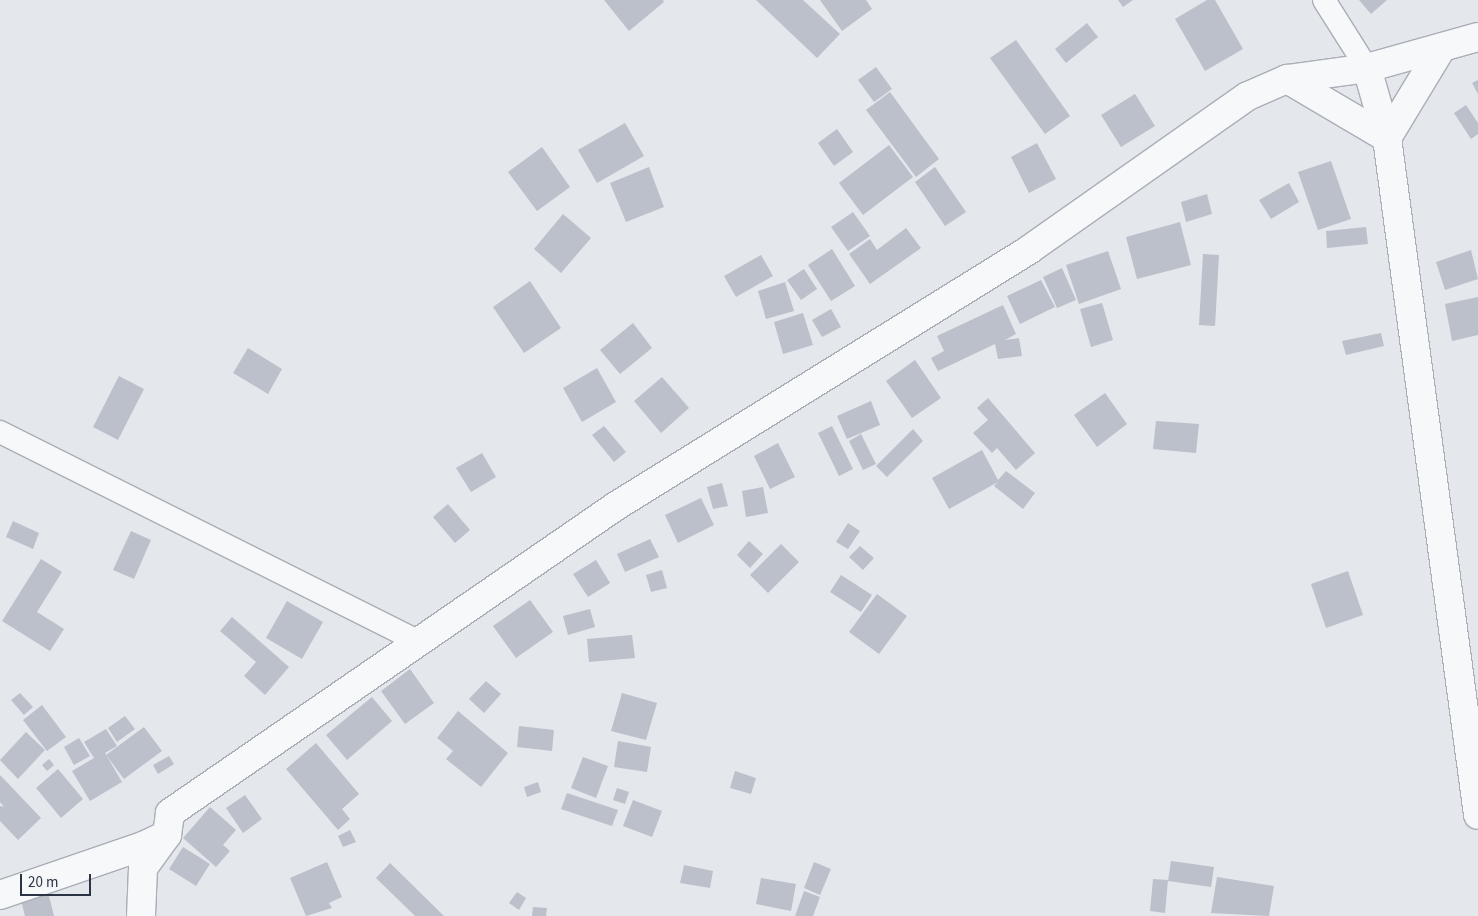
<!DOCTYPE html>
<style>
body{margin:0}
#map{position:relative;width:1478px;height:916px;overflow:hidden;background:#e4e7ec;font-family:"Source Sans 3",sans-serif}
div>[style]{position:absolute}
.building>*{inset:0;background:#bbc0ca}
.roads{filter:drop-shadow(1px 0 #a9aeb7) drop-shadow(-1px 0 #a9aeb7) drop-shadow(0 1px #a9aeb7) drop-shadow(0 -1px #a9aeb7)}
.minor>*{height:22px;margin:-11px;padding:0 11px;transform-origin:11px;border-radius:11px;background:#f7f8fa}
.tertiary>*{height:28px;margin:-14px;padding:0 14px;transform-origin:14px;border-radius:14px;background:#f7f8fa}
span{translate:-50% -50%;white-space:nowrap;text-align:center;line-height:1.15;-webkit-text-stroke:4px #f4f6f9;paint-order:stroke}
.scale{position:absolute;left:20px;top:874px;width:71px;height:22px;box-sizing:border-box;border:2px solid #2b3445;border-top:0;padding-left:6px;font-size:15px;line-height:18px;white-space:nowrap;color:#2b3445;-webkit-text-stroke:4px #f4f6f9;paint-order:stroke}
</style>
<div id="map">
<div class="building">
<i style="clip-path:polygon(604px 0,663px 0,664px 2px,629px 31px)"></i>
<i style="clip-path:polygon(756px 0,803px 0,840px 34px,817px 58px)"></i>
<i style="clip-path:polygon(820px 0,866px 0,872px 9px,842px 31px)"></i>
<i style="clip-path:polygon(1118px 0,1133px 0,1123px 7px)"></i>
<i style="clip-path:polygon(1207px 0,1215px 0,1243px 49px,1205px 71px,1175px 19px)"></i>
<i style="clip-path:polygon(1359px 0,1387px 0,1371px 14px)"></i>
<i style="clip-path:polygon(1087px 23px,1098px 37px,1066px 63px,1055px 49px)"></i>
<i style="clip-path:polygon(1016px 40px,1070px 116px,1045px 134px,990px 58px)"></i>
<i style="clip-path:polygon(876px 67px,892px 89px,874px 102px,858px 80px)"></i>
<i style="clip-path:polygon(1478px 80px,1478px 94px,1472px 83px)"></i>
<i style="clip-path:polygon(890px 92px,939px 159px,916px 177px,866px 110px)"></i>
<i style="clip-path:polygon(1135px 94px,1155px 126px,1121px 147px,1101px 115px)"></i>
<i style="clip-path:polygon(1466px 105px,1478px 123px,1478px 134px,1471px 139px,1454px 113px)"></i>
<i style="clip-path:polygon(625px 123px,644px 156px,597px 183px,578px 150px)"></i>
<i style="clip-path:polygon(837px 129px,853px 152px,834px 166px,818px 143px)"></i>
<i style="clip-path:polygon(1037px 143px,1056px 179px,1029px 193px,1011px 157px)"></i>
<i style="clip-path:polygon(889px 145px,913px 177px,863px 215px,839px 183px)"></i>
<i style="clip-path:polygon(542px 147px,570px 187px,537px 211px,508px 172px)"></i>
<i style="clip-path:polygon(1331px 161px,1351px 219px,1318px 230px,1298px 172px)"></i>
<i style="clip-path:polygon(649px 167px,664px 207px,626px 222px,610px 183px)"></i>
<i style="clip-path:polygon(935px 167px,966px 212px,945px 226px,915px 182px)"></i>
<i style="clip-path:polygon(1289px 183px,1299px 202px,1271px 219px,1259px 200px)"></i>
<i style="clip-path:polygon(1207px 194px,1212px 214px,1186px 222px,1181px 202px)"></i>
<i style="clip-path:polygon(853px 212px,870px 236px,848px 251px,831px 227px)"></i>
<i style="clip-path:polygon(563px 214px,591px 238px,561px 273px,534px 249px)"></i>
<i style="clip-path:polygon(1180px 222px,1191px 265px,1137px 279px,1126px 237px)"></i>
<i style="clip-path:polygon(1366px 227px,1368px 244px,1327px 248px,1326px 231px)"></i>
<i style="clip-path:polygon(906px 228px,921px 248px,870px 284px,849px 254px,870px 239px,877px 250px)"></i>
<i style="clip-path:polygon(832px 249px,855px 286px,831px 301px,808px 265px)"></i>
<i style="clip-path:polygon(1471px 250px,1478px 279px,1445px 290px,1436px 262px)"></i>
<i style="clip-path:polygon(1108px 251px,1121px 289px,1079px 304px,1066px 265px)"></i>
<i style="clip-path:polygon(1203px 254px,1219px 255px,1215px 326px,1199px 325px)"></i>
<i style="clip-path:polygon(761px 255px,773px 276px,736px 297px,724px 276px)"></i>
<i style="clip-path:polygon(1062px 268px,1076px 300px,1057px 308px,1043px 277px)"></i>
<i style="clip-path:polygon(804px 269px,817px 289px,801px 300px,787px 280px)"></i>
<i style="clip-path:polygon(1041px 280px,1055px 307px,1020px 324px,1007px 296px)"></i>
<i style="clip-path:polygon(530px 281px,561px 328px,524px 353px,493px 307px)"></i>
<i style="clip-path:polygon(785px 282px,794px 311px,766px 319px,758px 291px)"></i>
<i style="clip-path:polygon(1478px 297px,1478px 335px,1452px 341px,1445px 304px)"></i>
<i style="clip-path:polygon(1102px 303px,1113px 340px,1091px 347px,1080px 309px)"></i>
<i style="clip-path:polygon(1003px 305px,1016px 334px,1005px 340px,1019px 338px,1022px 356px,998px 359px,995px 344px,938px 371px,931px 358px,944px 351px,937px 336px)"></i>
<i style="clip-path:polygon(831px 309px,841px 327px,822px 337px,812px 320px)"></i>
<i style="clip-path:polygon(803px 313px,813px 345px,783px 354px,774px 322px)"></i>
<i style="clip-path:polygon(633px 323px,652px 348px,620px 374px,600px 350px)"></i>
<i style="clip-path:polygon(1381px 333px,1384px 346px,1346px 355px,1342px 341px)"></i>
<i style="clip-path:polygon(248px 348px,282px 369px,268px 394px,233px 373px)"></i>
<i style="clip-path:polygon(915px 360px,941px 398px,912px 418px,886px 381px)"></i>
<i style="clip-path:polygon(597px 368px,616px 402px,582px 422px,563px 388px)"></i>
<i style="clip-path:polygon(119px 376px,144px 389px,118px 440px,93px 427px)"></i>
<i style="clip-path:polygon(662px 377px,689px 408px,661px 433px,634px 401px)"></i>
<i style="clip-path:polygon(1105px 393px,1127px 424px,1097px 447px,1074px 415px)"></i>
<i style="clip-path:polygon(988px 398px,1035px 453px,1016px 470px,997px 448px,992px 453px,973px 433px,988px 420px,977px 408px)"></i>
<i style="clip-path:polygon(871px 401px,880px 425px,847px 439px,837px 416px)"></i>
<i style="clip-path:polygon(1156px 421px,1199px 424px,1196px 453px,1153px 449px)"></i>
<i style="clip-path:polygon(604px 426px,626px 452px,614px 462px,592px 435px)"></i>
<i style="clip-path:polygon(832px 426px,853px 469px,839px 476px,818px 433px)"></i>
<i style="clip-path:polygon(913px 429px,923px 441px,887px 477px,876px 466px)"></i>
<i style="clip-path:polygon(861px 434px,876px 464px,863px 470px,849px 441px)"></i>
<i style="clip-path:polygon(778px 443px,795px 477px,770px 489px,754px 456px)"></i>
<i style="clip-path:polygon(982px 450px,998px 480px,1006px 471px,1035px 493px,1023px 509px,994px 486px,998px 482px,949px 509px,932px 478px)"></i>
<i style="clip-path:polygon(482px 453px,496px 477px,471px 492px,456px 468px)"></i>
<i style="clip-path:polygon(722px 483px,728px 506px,713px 509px,707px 487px)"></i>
<i style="clip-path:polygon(763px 487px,768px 513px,746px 517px,742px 491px)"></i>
<i style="clip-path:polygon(701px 498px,714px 525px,678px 543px,665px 515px)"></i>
<i style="clip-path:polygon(448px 504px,470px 530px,455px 543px,433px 517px)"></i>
<i style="clip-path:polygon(13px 521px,39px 533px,33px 549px,6px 537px)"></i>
<i style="clip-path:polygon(848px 523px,860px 531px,848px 549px,836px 542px)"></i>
<i style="clip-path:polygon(131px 531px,151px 540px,134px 579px,113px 570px)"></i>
<i style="clip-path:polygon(650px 539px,659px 557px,625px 572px,617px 554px)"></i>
<i style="clip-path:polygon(749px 541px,763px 554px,750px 568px,737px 555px)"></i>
<i style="clip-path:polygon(781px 544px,799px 562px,768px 593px,750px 575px)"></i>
<i style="clip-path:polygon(860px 546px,874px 558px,863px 570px,849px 557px)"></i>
<i style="clip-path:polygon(41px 559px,62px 572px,37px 612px,64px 629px,50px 651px,2px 621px)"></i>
<i style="clip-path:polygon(596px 560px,610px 583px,588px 597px,573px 574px)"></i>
<i style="clip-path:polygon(662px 570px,667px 588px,651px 592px,646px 575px)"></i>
<i style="clip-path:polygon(1348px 571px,1363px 615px,1326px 628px,1311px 584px)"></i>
<i style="clip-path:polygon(841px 575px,872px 595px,861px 612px,830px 592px)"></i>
<i style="clip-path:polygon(877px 594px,907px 616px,879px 654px,849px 632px)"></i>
<i style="clip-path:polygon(530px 600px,553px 632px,516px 658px,493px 626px)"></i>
<i style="clip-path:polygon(287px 601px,323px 622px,302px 659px,266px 638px)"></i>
<i style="clip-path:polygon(590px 609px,595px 627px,568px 635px,563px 616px)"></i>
<i style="clip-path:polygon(232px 617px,289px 667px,265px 695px,244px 676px,256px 662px,220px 631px)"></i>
<i style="clip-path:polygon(632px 635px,635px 658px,589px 662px,587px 639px)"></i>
<i style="clip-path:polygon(410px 669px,434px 703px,405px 724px,381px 691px)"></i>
<i style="clip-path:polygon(486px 681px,501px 694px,484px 713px,469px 699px)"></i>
<i style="clip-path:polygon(20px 693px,33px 707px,24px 715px,11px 700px)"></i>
<i style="clip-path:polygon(622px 693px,657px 703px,646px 740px,611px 731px)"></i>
<i style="clip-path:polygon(372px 697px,392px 721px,347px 760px,326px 735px)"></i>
<i style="clip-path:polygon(42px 705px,66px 737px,47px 751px,23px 720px)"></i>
<i style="clip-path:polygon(458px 711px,508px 753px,481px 787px,446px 759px,453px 751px,437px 738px)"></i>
<i style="clip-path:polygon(125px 716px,135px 729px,117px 742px,108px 728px)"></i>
<i style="clip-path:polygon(519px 726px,554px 730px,552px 751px,517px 747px)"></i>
<i style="clip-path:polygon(144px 727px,162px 751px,124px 779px,106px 755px)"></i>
<i style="clip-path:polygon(106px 729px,117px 746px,105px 753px,122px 782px,90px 801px,72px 771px,94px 758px,84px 742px)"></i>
<i style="clip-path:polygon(26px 732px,45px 750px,18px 779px,0 760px)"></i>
<i style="clip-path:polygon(79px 738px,90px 756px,74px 765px,64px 747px)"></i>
<i style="clip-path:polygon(618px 741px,651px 747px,647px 772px,614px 767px)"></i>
<i style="clip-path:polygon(316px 743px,359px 794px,342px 809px,350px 819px,338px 830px,286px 769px)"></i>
<i style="clip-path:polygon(169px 756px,174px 764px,158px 774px,153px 765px)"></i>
<i style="clip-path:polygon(583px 757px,608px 766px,596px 798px,571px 788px)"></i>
<i style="clip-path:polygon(49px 759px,54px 765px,47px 771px,42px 765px)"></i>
<i style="clip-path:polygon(58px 769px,83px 799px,61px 818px,36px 788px)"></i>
<i style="clip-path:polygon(735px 771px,756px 778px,751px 794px,730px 788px)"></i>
<i style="clip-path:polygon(0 775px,41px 818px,18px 840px,0 821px,0 806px,4px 807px,0 802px)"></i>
<i style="clip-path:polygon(538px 782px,541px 792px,527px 797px,524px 787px)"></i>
<i style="clip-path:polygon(617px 788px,629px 792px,625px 804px,613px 800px)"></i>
<i style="clip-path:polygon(567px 793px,618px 810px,612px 826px,561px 809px)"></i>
<i style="clip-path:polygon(245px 795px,262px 819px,243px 833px,226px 808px)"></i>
<i style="clip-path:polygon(633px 800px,662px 811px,652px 837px,623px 826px)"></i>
<i style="clip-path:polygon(210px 807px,236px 830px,223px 845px,230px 851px,216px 867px,183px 838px)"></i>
<i style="clip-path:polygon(350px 830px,356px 842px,343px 847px,338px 836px)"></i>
<i style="clip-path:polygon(183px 847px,210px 864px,196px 886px,169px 869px)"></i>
<i style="clip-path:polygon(1171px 861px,1214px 867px,1211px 887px,1168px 881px)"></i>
<i style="clip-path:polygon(327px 862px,342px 897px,329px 903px,332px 908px,306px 916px,290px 878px)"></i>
<i style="clip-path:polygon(814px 862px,831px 869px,820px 895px,804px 888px)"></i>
<i style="clip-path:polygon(390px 863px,444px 916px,415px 916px,376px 878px)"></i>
<i style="clip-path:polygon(684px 865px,713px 871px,710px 888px,680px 883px)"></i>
<i style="clip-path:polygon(1217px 877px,1274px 886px,1269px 916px,1211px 913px)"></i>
<i style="clip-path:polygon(761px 878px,796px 884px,791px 911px,756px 904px)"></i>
<i style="clip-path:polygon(1153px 879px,1168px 880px,1165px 913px,1150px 911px)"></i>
<i style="clip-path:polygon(804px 891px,820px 897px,813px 916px,795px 916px)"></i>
<i style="clip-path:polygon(48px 892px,54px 916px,25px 916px,21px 900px)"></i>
<i style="clip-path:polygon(517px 892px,526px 898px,519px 910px,509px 903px)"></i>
<i style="clip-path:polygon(533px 907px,547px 908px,546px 916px,532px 916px)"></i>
</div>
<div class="roads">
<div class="minor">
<i style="left:1324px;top:0;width:80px;rotate:57.7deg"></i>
<i style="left:0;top:432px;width:470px;rotate:26.6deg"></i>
</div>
<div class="tertiary">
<i style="left:1367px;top:68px;width:73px;rotate:74.1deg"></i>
<i style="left:1387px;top:138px;width:683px;rotate:82.34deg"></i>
<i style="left:1287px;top:79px;width:116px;rotate:30.5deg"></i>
<i style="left:1387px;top:138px;width:104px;rotate:-58.8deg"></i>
<i style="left:0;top:895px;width:151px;rotate:-18.9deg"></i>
<i style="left:143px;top:846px;width:26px;rotate:-25deg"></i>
<i style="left:141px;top:916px;width:48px;rotate:-87.6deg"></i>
<i style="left:143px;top:868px;width:41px;rotate:-54deg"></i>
<i style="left:167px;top:835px;width:22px;rotate:-82deg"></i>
<i style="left:170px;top:813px;width:541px;rotate:-34.54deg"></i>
<i style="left:616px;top:506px;width:487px;rotate:-31.8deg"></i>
<i style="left:1030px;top:249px;width:266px;rotate:-35.1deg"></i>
<i style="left:1248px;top:96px;width:43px;rotate:-23.6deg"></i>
<i style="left:1287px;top:79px;width:81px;rotate:-7.8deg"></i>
<i style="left:1367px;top:68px;width:115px;rotate:-15.6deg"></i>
</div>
</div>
<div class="scale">20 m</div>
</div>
